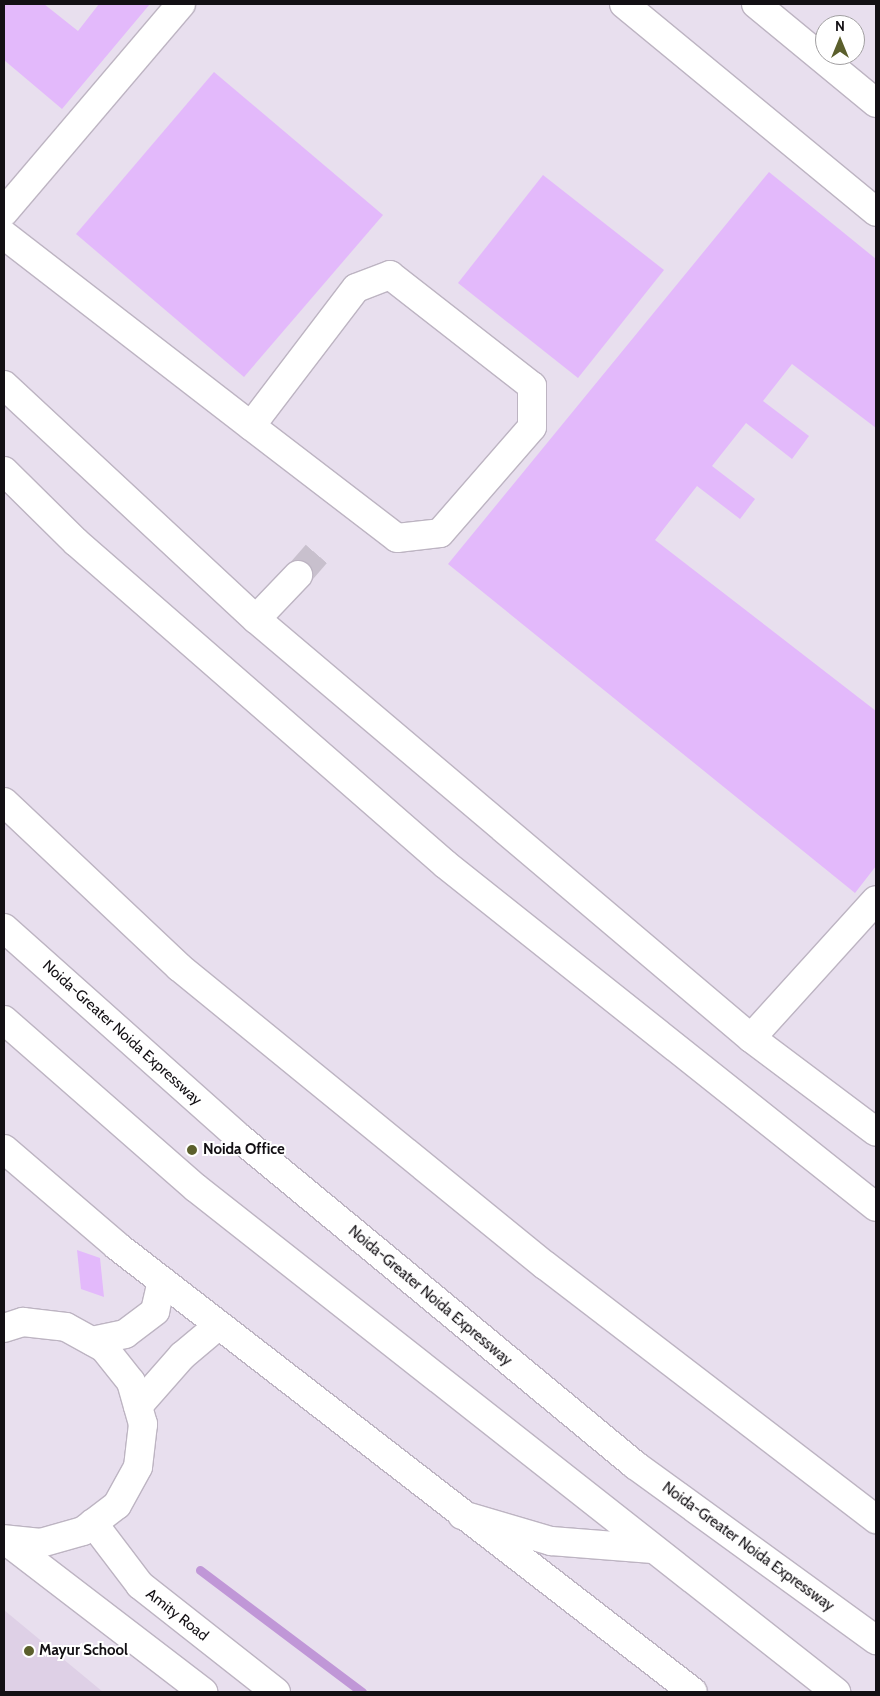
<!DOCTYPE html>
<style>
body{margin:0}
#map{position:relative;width:880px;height:1696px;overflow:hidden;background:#e8dfee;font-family:Cabin,sans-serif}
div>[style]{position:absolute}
.built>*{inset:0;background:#ded0e6}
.stream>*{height:9px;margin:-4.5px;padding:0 4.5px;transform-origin:4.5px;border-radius:4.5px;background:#c097d7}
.building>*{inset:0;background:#e3b9fb}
.minor-tunnel>*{height:28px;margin-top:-14px;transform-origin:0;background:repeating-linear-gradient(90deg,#c8c0cd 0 28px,transparent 0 42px)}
.roads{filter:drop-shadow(1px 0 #bdb4c2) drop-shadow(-1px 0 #bdb4c2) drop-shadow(0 1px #bdb4c2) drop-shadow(0 -1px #bdb4c2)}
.minor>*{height:28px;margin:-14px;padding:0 14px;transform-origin:14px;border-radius:14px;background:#fff}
.highway>*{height:28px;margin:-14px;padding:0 14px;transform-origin:14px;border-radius:14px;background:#fff}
.dots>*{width:14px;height:14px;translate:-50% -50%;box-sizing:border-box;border:2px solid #fff;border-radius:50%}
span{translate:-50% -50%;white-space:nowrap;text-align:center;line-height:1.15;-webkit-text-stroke:4px #fff;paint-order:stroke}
.street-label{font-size:15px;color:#131014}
.poi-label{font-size:15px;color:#131014;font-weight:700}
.left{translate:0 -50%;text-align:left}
.frame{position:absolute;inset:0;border:5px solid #131014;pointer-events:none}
.north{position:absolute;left:815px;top:15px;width:50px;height:50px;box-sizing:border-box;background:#fff;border:1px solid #a19fa1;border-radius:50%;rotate:0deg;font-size:14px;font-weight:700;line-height:20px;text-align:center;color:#131014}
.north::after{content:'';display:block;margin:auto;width:18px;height:22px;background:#5b5f2c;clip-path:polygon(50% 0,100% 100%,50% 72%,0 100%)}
</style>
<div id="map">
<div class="built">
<i style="clip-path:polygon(4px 1610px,103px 1692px,4px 1692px)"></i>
</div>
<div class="stream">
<i style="left:200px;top:1570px;width:203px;rotate:37deg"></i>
</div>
<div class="building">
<i style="clip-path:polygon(4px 4px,44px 4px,78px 31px,99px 4px,150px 4px,62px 109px,4px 60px)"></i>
<i style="clip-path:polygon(214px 72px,383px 215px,244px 377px,76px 234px)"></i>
<i style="clip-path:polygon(769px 172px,876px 259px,876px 428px,792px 364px,763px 401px,809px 436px,792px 459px,746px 423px,712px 466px,755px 499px,740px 519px,697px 486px,655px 540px,876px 711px,876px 866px,855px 893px,448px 564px)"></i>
<i style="clip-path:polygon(543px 175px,664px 270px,578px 378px,458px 283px)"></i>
<i style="clip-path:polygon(77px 1250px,100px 1258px,104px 1297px,81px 1289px)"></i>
</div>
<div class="minor-tunnel">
<i style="left:298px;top:575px;width:28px;rotate:-49deg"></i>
</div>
<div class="roads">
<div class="minor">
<i style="left:624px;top:4px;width:327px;rotate:39.5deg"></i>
<i style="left:756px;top:4px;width:156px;rotate:39.5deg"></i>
<i style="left:4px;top:212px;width:273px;rotate:-49.6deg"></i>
<i style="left:4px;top:235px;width:312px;rotate:37.7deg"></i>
<i style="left:251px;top:426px;width:184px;rotate:37.5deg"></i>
<i style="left:397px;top:538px;width:43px;rotate:-6.6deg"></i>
<i style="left:440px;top:533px;width:140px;rotate:-49deg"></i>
<i style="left:532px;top:427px;width:41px;rotate:-90deg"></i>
<i style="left:532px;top:386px;width:180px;rotate:-142deg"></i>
<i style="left:390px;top:275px;width:36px;rotate:159deg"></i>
<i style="left:356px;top:288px;width:173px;rotate:127.3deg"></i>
<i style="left:4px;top:385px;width:344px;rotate:42.9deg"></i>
<i style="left:256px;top:619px;width:649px;rotate:40.25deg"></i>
<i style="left:751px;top:1038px;width:156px;rotate:36.9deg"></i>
<i style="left:4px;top:471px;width:101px;rotate:44.6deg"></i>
<i style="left:76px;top:542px;width:490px;rotate:41.1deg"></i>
<i style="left:445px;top:864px;width:551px;rotate:38.51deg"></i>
<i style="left:256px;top:619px;width:61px;rotate:-46.3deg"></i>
<i style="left:4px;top:802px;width:241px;rotate:43.3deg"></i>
<i style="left:179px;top:967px;width:473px;rotate:39.2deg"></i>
<i style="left:546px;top:1266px;width:416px;rotate:37.5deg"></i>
<i style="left:751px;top:1038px;width:186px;rotate:-47.8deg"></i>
<i style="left:4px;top:1149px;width:149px;rotate:40.6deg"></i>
<i style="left:117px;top:1246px;width:728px;rotate:37.75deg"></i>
<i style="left:4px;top:1328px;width:20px;rotate:-18deg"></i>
<i style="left:23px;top:1322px;width:43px;rotate:6.6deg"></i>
<i style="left:66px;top:1327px;width:43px;rotate:28.9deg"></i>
<i style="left:104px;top:1348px;width:43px;rotate:51.5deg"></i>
<i style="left:131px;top:1382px;width:44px;rotate:74.1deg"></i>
<i style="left:143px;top:1424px;width:43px;rotate:96.6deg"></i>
<i style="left:138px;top:1467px;width:43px;rotate:118.9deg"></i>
<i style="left:117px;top:1505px;width:43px;rotate:142.6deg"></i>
<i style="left:83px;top:1531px;width:44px;rotate:164.1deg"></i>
<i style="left:41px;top:1543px;width:37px;rotate:-174deg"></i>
<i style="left:92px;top:1341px;width:34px;rotate:-12deg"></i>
<i style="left:125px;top:1334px;width:38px;rotate:-37deg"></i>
<i style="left:155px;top:1311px;width:31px;rotate:-77deg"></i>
<i style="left:138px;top:1406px;width:67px;rotate:-48.7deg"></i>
<i style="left:182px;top:1356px;width:48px;rotate:-40deg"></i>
<i style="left:93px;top:1523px;width:78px;rotate:52.8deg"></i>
<i style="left:140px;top:1585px;width:173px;rotate:38.2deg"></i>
<i style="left:5px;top:1540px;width:250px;rotate:37.5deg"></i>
</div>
<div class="highway">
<i style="left:4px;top:928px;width:311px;rotate:41.7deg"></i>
<i style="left:236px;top:1135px;width:518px;rotate:39.59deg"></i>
<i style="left:635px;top:1465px;width:298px;rotate:36deg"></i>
<i style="left:4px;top:1020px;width:255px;rotate:41.2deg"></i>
<i style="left:196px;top:1188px;width:815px;rotate:38.22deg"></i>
<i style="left:462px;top:1515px;width:93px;rotate:16.3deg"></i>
<i style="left:551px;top:1541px;width:102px;rotate:4.5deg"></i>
</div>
</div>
<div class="dots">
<i style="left:192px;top:1150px;background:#5b5f2c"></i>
<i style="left:29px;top:1651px;background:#5b5f2c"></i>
</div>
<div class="street-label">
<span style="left:122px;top:1033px;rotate:42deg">Noida-Greater Noida Expressway</span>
<span style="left:430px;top:1296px;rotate:40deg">Noida-Greater Noida Expressway</span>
<span style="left:748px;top:1547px;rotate:36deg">Noida-Greater Noida Expressway</span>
<span style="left:177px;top:1615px;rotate:38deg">Amity Road</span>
</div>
<div class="poi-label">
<span class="left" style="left:203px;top:1150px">Noida Office</span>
<span class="left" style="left:39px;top:1651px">Mayur School</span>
</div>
<div class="frame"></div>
<div class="north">N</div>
</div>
